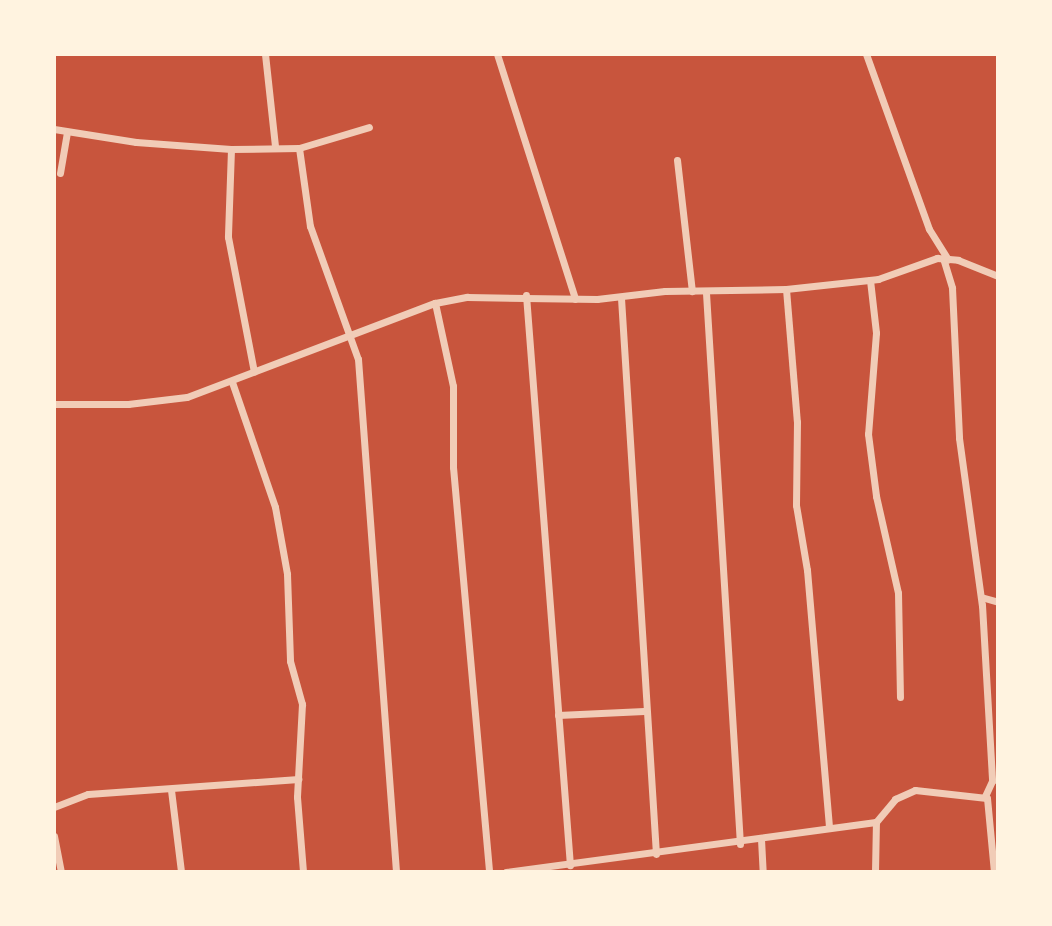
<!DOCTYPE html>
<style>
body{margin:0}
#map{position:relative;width:1052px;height:926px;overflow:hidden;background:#c8553d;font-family:"Roboto Condensed",sans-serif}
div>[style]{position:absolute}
.minor>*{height:7px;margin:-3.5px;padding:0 3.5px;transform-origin:3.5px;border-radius:3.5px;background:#f1ccb7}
span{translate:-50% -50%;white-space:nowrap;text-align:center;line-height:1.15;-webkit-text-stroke:7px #fff3e0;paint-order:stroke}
.frame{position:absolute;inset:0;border:56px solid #fff3e0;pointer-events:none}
</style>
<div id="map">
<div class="minor">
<i style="left:265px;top:54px;width:93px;rotate:83.8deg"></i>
<i style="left:497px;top:54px;width:257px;rotate:72.3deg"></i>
<i style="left:866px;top:54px;width:186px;rotate:70.2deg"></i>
<i style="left:929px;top:229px;width:36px;rotate:58deg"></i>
<i style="left:54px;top:129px;width:83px;rotate:9deg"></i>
<i style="left:136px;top:142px;width:95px;rotate:4.2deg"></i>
<i style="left:231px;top:149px;width:68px;rotate:-0.8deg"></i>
<i style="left:299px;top:148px;width:73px;rotate:-16.7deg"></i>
<i style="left:299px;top:148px;width:79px;rotate:82deg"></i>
<i style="left:310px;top:226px;width:141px;rotate:70.2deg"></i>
<i style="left:358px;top:359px;width:514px;rotate:85.76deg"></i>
<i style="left:231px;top:149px;width:88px;rotate:92deg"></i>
<i style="left:228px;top:237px;width:137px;rotate:79.1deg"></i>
<i style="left:677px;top:160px;width:132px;rotate:83.5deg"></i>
<i style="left:60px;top:173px;width:42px;rotate:-80.3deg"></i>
<i style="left:943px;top:258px;width:31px;rotate:73deg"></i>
<i style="left:952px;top:288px;width:150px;rotate:87.3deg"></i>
<i style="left:959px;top:438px;width:169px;rotate:82.2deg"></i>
<i style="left:982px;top:605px;width:176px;rotate:86.7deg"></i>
<i style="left:992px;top:781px;width:17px;rotate:115deg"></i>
<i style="left:870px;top:280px;width:53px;rotate:83.5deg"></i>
<i style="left:876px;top:333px;width:101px;rotate:94.5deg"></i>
<i style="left:868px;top:434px;width:63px;rotate:82.6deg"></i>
<i style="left:876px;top:496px;width:99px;rotate:77.2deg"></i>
<i style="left:898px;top:593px;width:104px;rotate:88.9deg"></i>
<i style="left:786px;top:289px;width:133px;rotate:85.3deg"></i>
<i style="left:797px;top:422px;width:83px;rotate:90.7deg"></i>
<i style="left:796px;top:505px;width:66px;rotate:80.4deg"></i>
<i style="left:807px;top:570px;width:257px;rotate:85.1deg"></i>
<i style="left:706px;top:293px;width:552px;rotate:86.47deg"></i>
<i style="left:526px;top:295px;width:572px;rotate:85.59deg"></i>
<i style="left:621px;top:298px;width:557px;rotate:86.4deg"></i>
<i style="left:435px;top:303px;width:85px;rotate:77.8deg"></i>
<i style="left:453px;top:386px;width:81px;rotate:90deg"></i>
<i style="left:453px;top:467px;width:407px;rotate:84.9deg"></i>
<i style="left:232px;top:382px;width:132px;rotate:71deg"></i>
<i style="left:275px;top:507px;width:68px;rotate:79.8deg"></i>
<i style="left:287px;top:574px;width:87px;rotate:88deg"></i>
<i style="left:290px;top:661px;width:45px;rotate:74.4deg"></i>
<i style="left:302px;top:704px;width:93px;rotate:93.1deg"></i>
<i style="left:297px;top:797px;width:75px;rotate:85.4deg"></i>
<i style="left:54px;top:404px;width:74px"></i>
<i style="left:128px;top:404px;width:59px;rotate:-6.8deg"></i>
<i style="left:187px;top:397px;width:265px;rotate:-20.8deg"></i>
<i style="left:435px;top:303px;width:33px;rotate:-11deg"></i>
<i style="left:467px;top:297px;width:130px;rotate:0.9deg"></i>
<i style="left:597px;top:299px;width:68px;rotate:-6.7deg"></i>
<i style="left:665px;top:291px;width:121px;rotate:-0.9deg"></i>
<i style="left:786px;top:289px;width:93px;rotate:-6.2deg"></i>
<i style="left:878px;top:279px;width:63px;rotate:-19.6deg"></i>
<i style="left:937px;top:258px;width:21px;rotate:5deg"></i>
<i style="left:958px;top:260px;width:43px;rotate:21.8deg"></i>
<i style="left:981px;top:597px;width:18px;rotate:16deg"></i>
<i style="left:558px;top:715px;width:86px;rotate:-2.7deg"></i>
<i style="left:171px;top:790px;width:83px;rotate:83deg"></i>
<i style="left:54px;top:807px;width:36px;rotate:-21deg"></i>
<i style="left:88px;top:794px;width:211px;rotate:-4.1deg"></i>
<i style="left:54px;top:836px;width:37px;rotate:79deg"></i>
<i style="left:761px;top:839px;width:33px;rotate:87deg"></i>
<i style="left:506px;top:872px;width:373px;rotate:-7.7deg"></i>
<i style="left:876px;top:822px;width:30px;rotate:-50deg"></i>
<i style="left:895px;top:799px;width:22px;rotate:-24deg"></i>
<i style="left:915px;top:790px;width:72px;rotate:6.3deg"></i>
<i style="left:987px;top:798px;width:74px;rotate:84.6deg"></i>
<i style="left:875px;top:872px;width:50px;rotate:-88.9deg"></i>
</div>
<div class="frame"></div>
</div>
